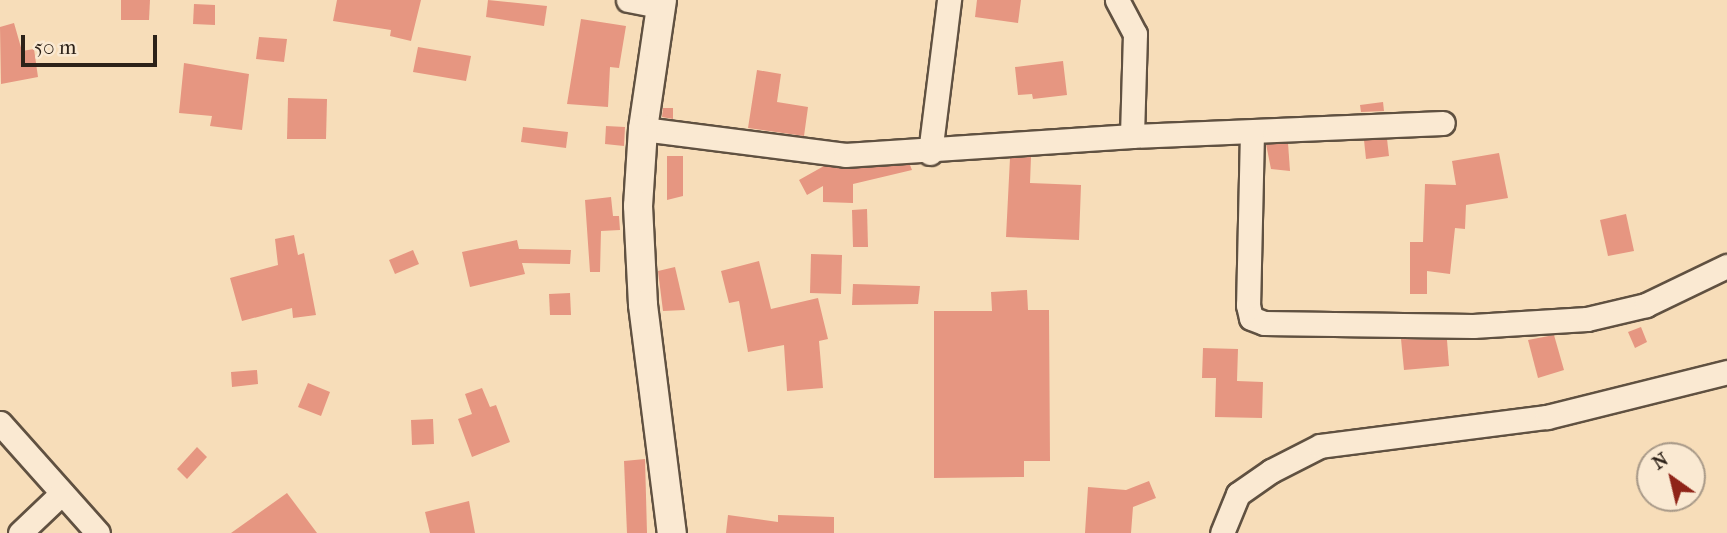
<!DOCTYPE html>
<style>
body{margin:0}
#map{position:relative;width:1727px;height:533px;overflow:hidden;background:#f7ddb9;font-family:"IM FELL French Canon",serif}
div>[style]{position:absolute}
.building>*{inset:0;background:#e69681}
.roads{filter:drop-shadow(2px 0 #605141) drop-shadow(-2px 0 #605141) drop-shadow(0 2px #605141) drop-shadow(0 -2px #605141)}
.minor>*{height:23px;margin:-11.5px;padding:0 11.5px;transform-origin:11.5px;border-radius:11.5px;background:#fae9d2}
.tertiary>*{height:28px;margin:-14px;padding:0 14px;transform-origin:14px;border-radius:14px;background:#fae9d2}
span{translate:-50% -50%;white-space:nowrap;text-align:center;line-height:1.15;-webkit-text-stroke:5px #fae9d2;paint-order:stroke}
.north{position:absolute;left:1636px;top:442px;width:70px;height:70px;box-sizing:border-box;background:#fae9d2;border:2px solid #a89988;border-radius:50%;rotate:326deg;font-size:19px;font-weight:700;line-height:28px;text-align:center;color:#2d2219}
.north::after{content:'';display:block;margin:auto;width:24px;height:32px;background:#8f2418;clip-path:polygon(50% 0,100% 100%,50% 72%,0 100%)}
.scale{position:absolute;left:21px;top:35px;width:136px;height:32px;box-sizing:border-box;border:4px solid #2d2219;border-top:0;padding-left:9px;font-size:21px;line-height:24px;white-space:nowrap;color:#2d2219;-webkit-text-stroke:5px #fae9d2;paint-order:stroke}
</style>
<div id="map">
<div class="building">
<i style="clip-path:polygon(121px 0,150px 0,149px 20px,121px 20px)"></i>
<i style="clip-path:polygon(337px 0,421px 0,411px 41px,390px 36px,391px 30px,333px 21px)"></i>
<i style="clip-path:polygon(488px 0,547px 6px,544px 26px,486px 17px)"></i>
<i style="clip-path:polygon(977px 0,1021px 0,1018px 23px,975px 17px)"></i>
<i style="clip-path:polygon(194px 4px,215px 5px,215px 25px,193px 24px)"></i>
<i style="clip-path:polygon(581px 19px,626px 26px,619px 68px,610px 67px,608px 107px,567px 104px)"></i>
<i style="clip-path:polygon(14px 23px,22px 51px,34px 49px,38px 77px,1px 84px,0 27px)"></i>
<i style="clip-path:polygon(259px 37px,287px 39px,284px 62px,256px 59px)"></i>
<i style="clip-path:polygon(418px 47px,471px 56px,466px 81px,413px 72px)"></i>
<i style="clip-path:polygon(1063px 61px,1067px 95px,1033px 99px,1032px 94px,1018px 95px,1015px 67px)"></i>
<i style="clip-path:polygon(184px 63px,249px 74px,242px 130px,210px 126px,212px 116px,179px 113px)"></i>
<i style="clip-path:polygon(757px 70px,781px 74px,777px 102px,808px 107px,804px 136px,748px 128px)"></i>
<i style="clip-path:polygon(288px 98px,327px 99px,326px 139px,287px 139px)"></i>
<i style="clip-path:polygon(1383px 102px,1384px 111px,1361px 112px,1360px 105px)"></i>
<i style="clip-path:polygon(663px 108px,673px 108px,673px 119px,662px 117px)"></i>
<i style="clip-path:polygon(606px 126px,625px 127px,624px 146px,605px 144px)"></i>
<i style="clip-path:polygon(523px 127px,568px 132px,566px 148px,521px 142px)"></i>
<i style="clip-path:polygon(1387px 139px,1389px 156px,1366px 159px,1364px 140px)"></i>
<i style="clip-path:polygon(1288px 143px,1290px 171px,1271px 169px,1266px 144px)"></i>
<i style="clip-path:polygon(1499px 153px,1508px 198px,1466px 205px,1465px 229px,1455px 228px,1450px 274px,1427px 271px,1427px 294px,1410px 294px,1410px 242px,1423px 242px,1425px 184px,1456px 185px,1452px 161px)"></i>
<i style="clip-path:polygon(667px 156px,683px 156px,683px 196px,667px 200px)"></i>
<i style="clip-path:polygon(1031px 157px,1030px 183px,1081px 185px,1079px 240px,1006px 237px,1010px 158px)"></i>
<i style="clip-path:polygon(910px 165px,912px 170px,853px 184px,853px 203px,823px 202px,823px 186px,807px 195px,799px 180px,824px 166px)"></i>
<i style="clip-path:polygon(611px 197px,613px 216px,619px 216px,620px 230px,601px 231px,600px 272px,590px 272px,585px 200px)"></i>
<i style="clip-path:polygon(867px 209px,868px 247px,853px 247px,852px 210px)"></i>
<i style="clip-path:polygon(1626px 214px,1634px 251px,1608px 256px,1600px 220px)"></i>
<i style="clip-path:polygon(294px 235px,298px 255px,304px 253px,316px 315px,293px 318px,292px 308px,242px 321px,230px 278px,278px 265px,275px 239px)"></i>
<i style="clip-path:polygon(517px 240px,519px 249px,571px 250px,570px 264px,522px 263px,525px 274px,470px 287px,462px 252px)"></i>
<i style="clip-path:polygon(413px 250px,419px 264px,395px 274px,389px 260px)"></i>
<i style="clip-path:polygon(811px 254px,842px 255px,841px 294px,810px 293px)"></i>
<i style="clip-path:polygon(759px 261px,771px 309px,818px 298px,828px 339px,819px 341px,823px 388px,787px 391px,784px 345px,748px 352px,739px 301px,729px 303px,721px 271px)"></i>
<i style="clip-path:polygon(675px 267px,685px 310px,663px 311px,658px 271px)"></i>
<i style="clip-path:polygon(853px 284px,920px 286px,918px 304px,852px 305px)"></i>
<i style="clip-path:polygon(1027px 290px,1028px 310px,1049px 310px,1050px 461px,1024px 461px,1024px 477px,934px 478px,934px 311px,992px 311px,991px 292px)"></i>
<i style="clip-path:polygon(570px 293px,571px 315px,550px 315px,549px 294px)"></i>
<i style="clip-path:polygon(1641px 327px,1647px 342px,1635px 348px,1628px 332px)"></i>
<i style="clip-path:polygon(1554px 335px,1564px 370px,1538px 378px,1528px 340px)"></i>
<i style="clip-path:polygon(1401px 339px,1447px 340px,1449px 366px,1404px 370px)"></i>
<i style="clip-path:polygon(1203px 348px,1238px 349px,1237px 381px,1263px 382px,1262px 418px,1215px 417px,1216px 378px,1202px 378px)"></i>
<i style="clip-path:polygon(257px 370px,258px 384px,232px 387px,231px 372px)"></i>
<i style="clip-path:polygon(308px 383px,330px 392px,321px 416px,298px 407px)"></i>
<i style="clip-path:polygon(482px 388px,490px 407px,496px 405px,510px 442px,472px 457px,458px 419px,472px 414px,465px 394px)"></i>
<i style="clip-path:polygon(433px 419px,434px 444px,412px 445px,411px 420px)"></i>
<i style="clip-path:polygon(197px 447px,207px 457px,187px 479px,177px 469px)"></i>
<i style="clip-path:polygon(645px 459px,647px 533px,627px 533px,624px 461px)"></i>
<i style="clip-path:polygon(1149px 481px,1156px 498px,1133px 507px,1131px 533px,1085px 533px,1088px 487px,1126px 490px)"></i>
<i style="clip-path:polygon(287px 493px,317px 533px,231px 533px)"></i>
<i style="clip-path:polygon(469px 501px,475px 533px,430px 533px,425px 512px)"></i>
<i style="clip-path:polygon(728px 515px,778px 522px,778px 515px,834px 517px,834px 533px,726px 533px)"></i>
</div>
<div class="roads">
<div class="minor">
<i style="left:628px;top:0;width:33px;rotate:11deg"></i>
<i style="left:1117px;top:0;width:38px;rotate:62deg"></i>
<i style="left:1135px;top:34px;width:102px;rotate:91.7deg"></i>
<i style="left:643px;top:129px;width:204px;rotate:7.3deg"></i>
<i style="left:845px;top:155px;width:288px;rotate:-3.8deg"></i>
<i style="left:1132px;top:136px;width:311px;rotate:-2.4deg"></i>
<i style="left:1252px;top:132px;width:173px;rotate:91.3deg"></i>
<i style="left:1248px;top:305px;width:13px;rotate:77deg"></i>
<i style="left:1251px;top:318px;width:14px;rotate:21deg"></i>
<i style="left:1264px;top:323px;width:209px;rotate:0.8deg"></i>
<i style="left:1473px;top:326px;width:114px;rotate:-3.5deg"></i>
<i style="left:1587px;top:319px;width:61px;rotate:-13.3deg"></i>
<i style="left:1646px;top:305px;width:90px;rotate:-25.7deg"></i>
<i style="left:930px;top:153px;width:154px;rotate:-82.9deg"></i>
<i style="left:0;top:423px;width:147px;rotate:48.3deg"></i>
<i style="left:20px;top:533px;width:58px;rotate:-43.6deg"></i>
<i style="left:1222px;top:533px;width:42px;rotate:-67.7deg"></i>
<i style="left:1238px;top:494px;width:40px;rotate:-34.9deg"></i>
<i style="left:1271px;top:471px;width:55px;rotate:-27deg"></i>
<i style="left:1320px;top:446px;width:229px;rotate:-7.3deg"></i>
<i style="left:1547px;top:417px;width:186px;rotate:-14deg"></i>
</div>
<div class="tertiary">
<i style="left:662px;top:0;width:130px;rotate:98.4deg"></i>
<i style="left:643px;top:129px;width:77px;rotate:93.7deg"></i>
<i style="left:638px;top:206px;width:99px;rotate:87.1deg"></i>
<i style="left:643px;top:305px;width:230px;rotate:82.8deg"></i>
</div>
</div>
<div class="north">N</div>
<div class="scale">50 m</div>
</div>
